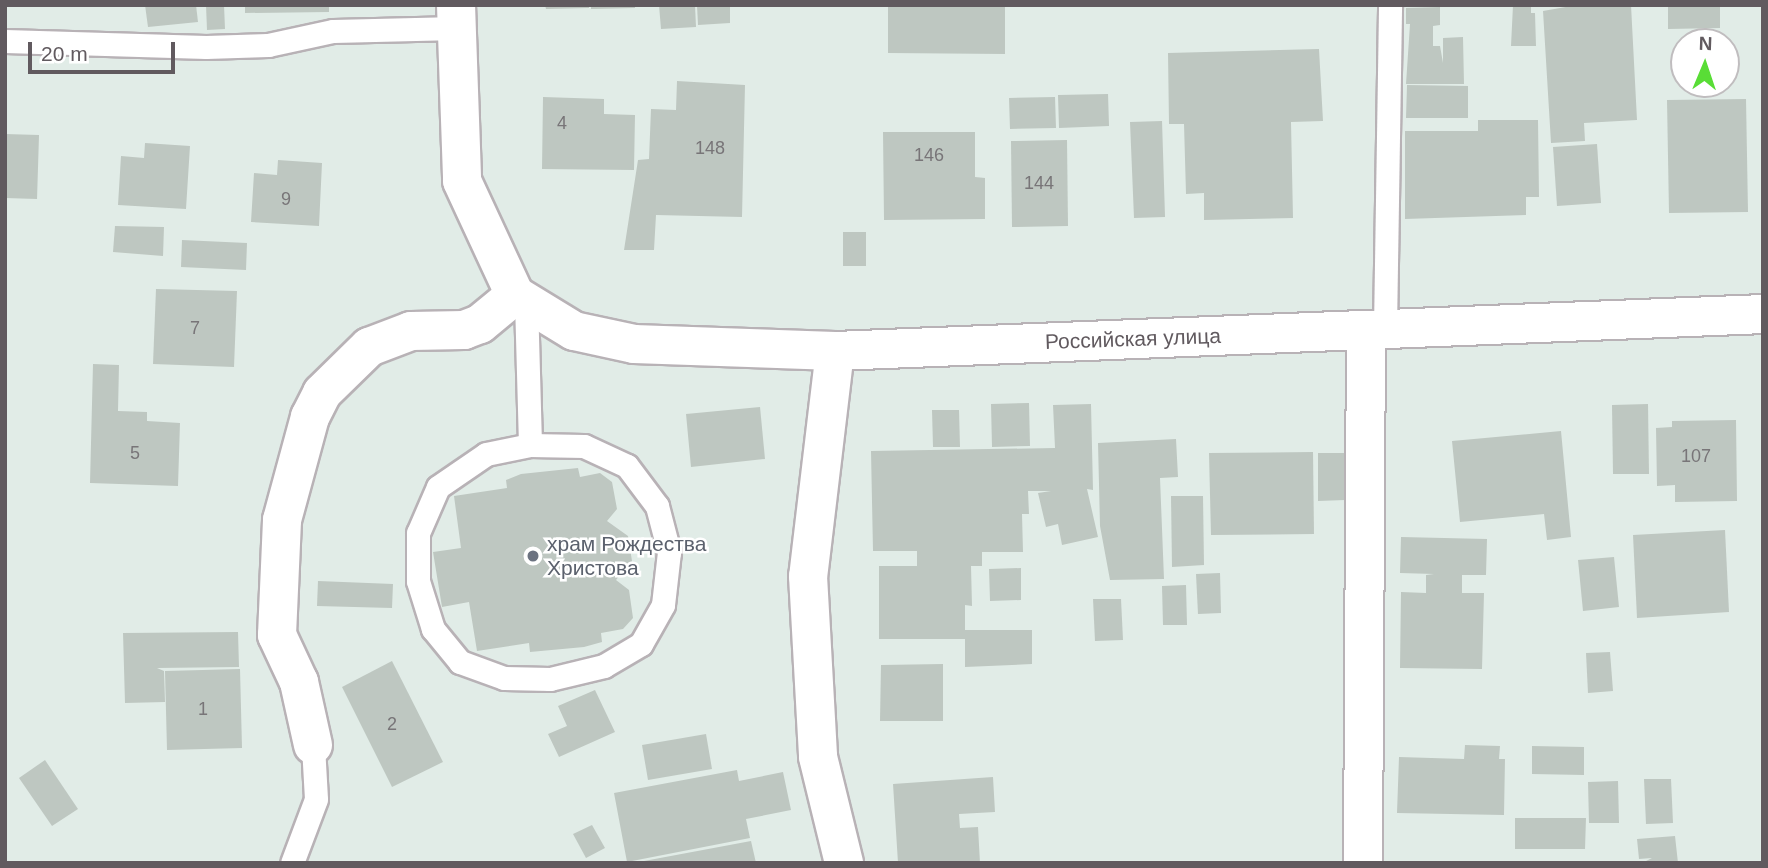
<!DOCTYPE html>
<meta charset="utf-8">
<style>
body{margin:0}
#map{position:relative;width:1768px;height:868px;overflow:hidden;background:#e1ece7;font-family:Helvetica,sans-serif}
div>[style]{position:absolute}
.building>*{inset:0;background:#bec7c1}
.roads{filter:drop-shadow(2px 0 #b8b2b6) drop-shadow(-2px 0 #b8b2b6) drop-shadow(0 2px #b8b2b6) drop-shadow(0 -2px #b8b2b6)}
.service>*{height:23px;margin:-11.5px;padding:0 11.5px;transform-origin:11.5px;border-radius:11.5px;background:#fff}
.minor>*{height:38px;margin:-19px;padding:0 19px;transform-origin:19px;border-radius:19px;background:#fff}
.dots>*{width:19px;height:19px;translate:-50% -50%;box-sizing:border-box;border:4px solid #fff;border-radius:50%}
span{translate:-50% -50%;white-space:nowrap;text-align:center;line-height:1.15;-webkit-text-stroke:5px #fff;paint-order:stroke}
.number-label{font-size:18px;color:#787578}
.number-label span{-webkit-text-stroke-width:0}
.street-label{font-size:21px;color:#615a5f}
.worship-label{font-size:21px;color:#5b616d}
.left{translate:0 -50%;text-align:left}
.frame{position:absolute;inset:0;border:7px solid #615a5f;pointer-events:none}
.north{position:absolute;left:1670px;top:28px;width:70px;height:70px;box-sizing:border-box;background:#fff;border:2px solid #c0bdbf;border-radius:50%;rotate:2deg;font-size:19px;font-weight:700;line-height:28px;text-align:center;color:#615a5f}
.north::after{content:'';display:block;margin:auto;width:24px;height:32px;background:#59dd36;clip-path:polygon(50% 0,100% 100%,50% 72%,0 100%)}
.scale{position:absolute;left:28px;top:42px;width:147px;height:32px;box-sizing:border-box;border:4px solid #615a5f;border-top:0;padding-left:9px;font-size:21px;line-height:24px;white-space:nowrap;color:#615a5f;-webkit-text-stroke:5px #fff;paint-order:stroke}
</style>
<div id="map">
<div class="building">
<i style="clip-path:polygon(145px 5px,196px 5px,198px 22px,148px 27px)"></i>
<i style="clip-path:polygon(206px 5px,224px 5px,225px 29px,207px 30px)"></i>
<i style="clip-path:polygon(245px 5px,329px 5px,329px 12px,245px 13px)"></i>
<i style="clip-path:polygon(545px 5px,589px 5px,589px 8px,546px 9px)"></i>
<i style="clip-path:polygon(591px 5px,635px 5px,635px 8px,591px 9px)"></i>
<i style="clip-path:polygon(659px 5px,695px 5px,696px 27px,661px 29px)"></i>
<i style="clip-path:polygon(697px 5px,730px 5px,730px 23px,698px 25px)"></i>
<i style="clip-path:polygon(888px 5px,1005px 5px,1005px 54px,888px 53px)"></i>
<i style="clip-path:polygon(1513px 5px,1531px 5px,1531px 13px,1535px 13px,1536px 46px,1511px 46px)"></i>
<i style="clip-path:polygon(1577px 5px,1631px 5px,1637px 120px,1584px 123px,1585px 141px,1551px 143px,1543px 11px)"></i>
<i style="clip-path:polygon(1668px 5px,1720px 5px,1720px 28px,1668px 29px)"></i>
<i style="clip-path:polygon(1440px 7px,1440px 25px,1433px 26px,1433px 46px,1440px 46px,1443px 63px,1443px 38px,1463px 37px,1464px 84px,1406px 84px,1410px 24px,1406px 24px,1406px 8px)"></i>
<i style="clip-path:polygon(1319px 49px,1323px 121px,1291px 122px,1293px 218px,1204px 220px,1204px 193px,1186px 194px,1184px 124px,1169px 124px,1168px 53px)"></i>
<i style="clip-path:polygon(677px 81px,745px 85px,742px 217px,656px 215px,654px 250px,624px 250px,638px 160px,649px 159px,651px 109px,676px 110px)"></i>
<i style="clip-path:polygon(1407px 85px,1468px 86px,1468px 118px,1406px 118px)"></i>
<i style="clip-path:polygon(1108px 94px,1109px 126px,1059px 128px,1058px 95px)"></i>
<i style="clip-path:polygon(543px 97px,604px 99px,604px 114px,635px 115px,634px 170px,542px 169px)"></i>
<i style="clip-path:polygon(1055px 97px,1056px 128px,1010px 129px,1009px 98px)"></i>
<i style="clip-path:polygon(1746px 99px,1748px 212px,1669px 213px,1667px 100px)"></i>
<i style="clip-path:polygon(1478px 120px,1538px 120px,1539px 197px,1526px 197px,1526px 215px,1405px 219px,1405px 131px,1478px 131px)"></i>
<i style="clip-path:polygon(1162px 121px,1165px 217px,1134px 218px,1130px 122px)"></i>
<i style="clip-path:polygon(883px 132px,975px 132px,975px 177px,985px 178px,985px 219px,884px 220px)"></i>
<i style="clip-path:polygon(5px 134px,39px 135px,37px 199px,5px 198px)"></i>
<i style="clip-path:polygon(1067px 140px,1068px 226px,1012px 227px,1011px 141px)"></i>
<i style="clip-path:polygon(145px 143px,190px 146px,186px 209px,118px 205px,121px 156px,144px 158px)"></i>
<i style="clip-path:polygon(1597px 144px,1601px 203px,1557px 206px,1553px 147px)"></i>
<i style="clip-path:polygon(278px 160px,322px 163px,319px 226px,251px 222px,254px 173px,277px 175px)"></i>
<i style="clip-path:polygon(115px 226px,164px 227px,163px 256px,113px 252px)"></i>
<i style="clip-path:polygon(843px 232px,866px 232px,866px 266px,843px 266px)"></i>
<i style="clip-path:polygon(182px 240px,247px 243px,246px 270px,181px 267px)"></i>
<i style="clip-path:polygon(156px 289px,237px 291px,234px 367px,153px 364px)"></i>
<i style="clip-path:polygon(93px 364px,119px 365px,118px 411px,147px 412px,147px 421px,180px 423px,178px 486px,90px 483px)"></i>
<i style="clip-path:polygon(1029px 403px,1030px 446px,992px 447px,991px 404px)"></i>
<i style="clip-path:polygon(1091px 404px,1093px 490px,1087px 489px,1098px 537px,1062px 545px,1058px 524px,1046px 527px,1038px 493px,1051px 491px,1028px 491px,1029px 514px,1022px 514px,1023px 552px,982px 552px,982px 566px,971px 566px,972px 606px,965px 605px,965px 630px,1032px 630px,1032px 664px,965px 667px,965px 639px,879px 639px,879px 566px,917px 566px,917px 551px,873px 551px,871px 451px,1055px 448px,1053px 405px)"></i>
<i style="clip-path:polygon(1648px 404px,1649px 474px,1613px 474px,1612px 405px)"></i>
<i style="clip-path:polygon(760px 407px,765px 459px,691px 467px,686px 414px)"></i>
<i style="clip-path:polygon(932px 410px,959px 410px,960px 447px,933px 447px)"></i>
<i style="clip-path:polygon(1736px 420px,1737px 501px,1675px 502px,1675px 485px,1657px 486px,1656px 428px,1672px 427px,1672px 421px)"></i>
<i style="clip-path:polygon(1561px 431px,1571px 537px,1547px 540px,1544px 514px,1460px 522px,1452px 441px)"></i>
<i style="clip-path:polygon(1176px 439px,1178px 477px,1160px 478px,1164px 579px,1110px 580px,1100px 526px,1098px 443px)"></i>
<i style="clip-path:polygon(1313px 452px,1314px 534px,1211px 535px,1209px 453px)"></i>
<i style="clip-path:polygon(1318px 453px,1345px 453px,1345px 500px,1318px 501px)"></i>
<i style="clip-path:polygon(578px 468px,580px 477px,600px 473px,612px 482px,617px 509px,607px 521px,628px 536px,632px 561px,616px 580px,629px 590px,633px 618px,623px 629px,601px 633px,602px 642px,584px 647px,530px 652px,529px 643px,477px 651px,469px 602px,442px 607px,433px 552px,461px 548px,454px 496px,507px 488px,506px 480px,521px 474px)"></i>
<i style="clip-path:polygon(1171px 496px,1203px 496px,1204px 565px,1172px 567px)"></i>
<i style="clip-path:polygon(1725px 530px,1729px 612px,1637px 618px,1633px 535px)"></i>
<i style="clip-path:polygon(1401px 537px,1487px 539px,1486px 575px,1462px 575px,1462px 593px,1484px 593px,1482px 669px,1400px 668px,1401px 592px,1426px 593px,1426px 575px,1434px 574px,1400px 573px)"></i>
<i style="clip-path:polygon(1614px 557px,1619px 607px,1583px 611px,1578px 560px)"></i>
<i style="clip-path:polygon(1021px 568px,1021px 600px,990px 601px,989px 569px)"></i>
<i style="clip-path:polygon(1220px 573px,1221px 613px,1198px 614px,1196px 574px)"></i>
<i style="clip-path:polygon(318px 581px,393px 584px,392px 608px,317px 606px)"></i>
<i style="clip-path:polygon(1186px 585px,1187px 625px,1163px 625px,1162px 586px)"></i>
<i style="clip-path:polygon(1093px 599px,1121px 599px,1123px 640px,1095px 641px)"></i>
<i style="clip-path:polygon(238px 632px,239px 667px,157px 668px,164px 671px,165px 702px,125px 703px,123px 633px)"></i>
<i style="clip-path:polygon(1610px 652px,1613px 691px,1588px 693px,1586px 653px)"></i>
<i style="clip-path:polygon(392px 661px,443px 762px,392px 787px,342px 687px)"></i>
<i style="clip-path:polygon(943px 664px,943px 721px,880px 721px,881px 665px)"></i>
<i style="clip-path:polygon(240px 669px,242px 748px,167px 750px,165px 671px)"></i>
<i style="clip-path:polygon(595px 690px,615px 732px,559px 757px,548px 734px,567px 726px,558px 706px)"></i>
<i style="clip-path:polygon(706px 734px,712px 769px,648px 780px,642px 745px)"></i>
<i style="clip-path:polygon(1465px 745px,1500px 746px,1499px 759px,1505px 759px,1504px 815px,1397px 813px,1399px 757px,1464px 759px)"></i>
<i style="clip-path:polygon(1532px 746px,1584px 747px,1584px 775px,1532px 774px)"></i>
<i style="clip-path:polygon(45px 760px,78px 809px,52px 826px,19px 778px)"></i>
<i style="clip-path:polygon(737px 770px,739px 781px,783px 772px,791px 810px,746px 819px,750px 838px,627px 862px,614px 793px)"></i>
<i style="clip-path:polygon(993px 777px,995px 812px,959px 814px,960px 828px,978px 827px,980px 863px,898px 863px,893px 784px)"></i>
<i style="clip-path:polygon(1644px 779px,1671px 779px,1673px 823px,1646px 824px)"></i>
<i style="clip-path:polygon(1618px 781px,1619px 823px,1589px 823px,1588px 782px)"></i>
<i style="clip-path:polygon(1515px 818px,1586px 818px,1585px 849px,1515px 849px)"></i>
<i style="clip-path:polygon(592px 825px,605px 848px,586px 858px,573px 834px)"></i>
<i style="clip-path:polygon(1675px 836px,1678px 863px,1642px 863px,1652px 858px,1639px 859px,1637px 839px)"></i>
<i style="clip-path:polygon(751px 841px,756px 863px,644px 863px,644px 861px)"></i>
</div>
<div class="roads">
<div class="service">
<i style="left:5px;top:41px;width:201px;rotate:1.7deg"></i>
<i style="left:206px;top:47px;width:62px;rotate:-1.8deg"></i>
<i style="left:268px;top:45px;width:66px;rotate:-12.2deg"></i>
<i style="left:333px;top:31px;width:124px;rotate:-1.4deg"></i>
<i style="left:526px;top:301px;width:144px;rotate:88.4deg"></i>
<i style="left:1385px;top:328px;width:323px;rotate:-89.1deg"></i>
<i style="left:530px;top:445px;width:54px;rotate:1.1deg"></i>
<i style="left:584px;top:446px;width:47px;rotate:24.9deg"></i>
<i style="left:627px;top:466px;width:50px;rotate:53.1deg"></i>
<i style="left:657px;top:506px;width:48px;rotate:75.4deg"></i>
<i style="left:669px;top:552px;width:53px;rotate:96.5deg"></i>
<i style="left:663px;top:605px;width:45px;rotate:119.4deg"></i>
<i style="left:641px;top:644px;width:43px;rotate:149.3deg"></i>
<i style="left:604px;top:666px;width:56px;rotate:166.5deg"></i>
<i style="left:550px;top:679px;width:46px;rotate:-178.8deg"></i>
<i style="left:504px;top:678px;width:47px;rotate:-160deg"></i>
<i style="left:460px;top:662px;width:43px;rotate:-129.3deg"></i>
<i style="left:433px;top:629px;width:50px;rotate:-107.4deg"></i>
<i style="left:418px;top:581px;width:48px;rotate:-90deg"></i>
<i style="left:418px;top:533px;width:50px;rotate:-66.5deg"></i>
<i style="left:438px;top:487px;width:58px;rotate:-34.5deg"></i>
<i style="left:486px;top:454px;width:45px;rotate:-11.6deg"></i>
<i style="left:292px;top:863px;width:68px;rotate:-69.4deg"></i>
<i style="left:316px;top:799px;width:54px;rotate:-93.2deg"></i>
</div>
<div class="minor">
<i style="left:456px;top:5px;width:176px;rotate:88deg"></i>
<i style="left:462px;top:181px;width:126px;rotate:65.1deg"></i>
<i style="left:515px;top:295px;width:69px;rotate:31.4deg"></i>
<i style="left:574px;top:331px;width:61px;rotate:12.2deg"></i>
<i style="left:634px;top:344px;width:201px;rotate:2deg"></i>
<i style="left:835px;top:351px;width:929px;rotate:-2.28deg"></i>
<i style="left:835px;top:351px;width:227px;rotate:96.8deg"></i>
<i style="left:808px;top:576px;width:181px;rotate:86.8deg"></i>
<i style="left:818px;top:757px;width:109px;rotate:76.2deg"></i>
<i style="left:313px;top:745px;width:65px;rotate:-102.5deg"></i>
<i style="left:299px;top:682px;width:52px;rotate:-115.1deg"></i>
<i style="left:277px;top:635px;width:115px;rotate:-87.5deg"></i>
<i style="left:282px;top:520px;width:107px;rotate:-74.8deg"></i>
<i style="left:310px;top:417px;width:27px;rotate:-63deg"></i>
<i style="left:322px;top:393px;width:66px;rotate:-44.4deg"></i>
<i style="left:369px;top:347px;width:45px;rotate:-20.9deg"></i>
<i style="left:411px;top:331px;width:53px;rotate:-1.1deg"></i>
<i style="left:464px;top:330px;width:17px;rotate:-21deg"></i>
<i style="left:480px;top:324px;width:45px;rotate:-39.6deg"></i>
<i style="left:1363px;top:863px;width:533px;rotate:-89.68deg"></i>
</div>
</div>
<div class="dots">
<i style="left:533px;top:556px;background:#6b7280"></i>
</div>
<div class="number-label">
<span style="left:562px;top:123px">4</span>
<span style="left:710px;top:148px">148</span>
<span style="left:929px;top:155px">146</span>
<span style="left:1039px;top:183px">144</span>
<span style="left:286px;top:199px">9</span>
<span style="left:195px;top:328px">7</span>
<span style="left:135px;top:453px">5</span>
<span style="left:1696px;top:456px">107</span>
<span style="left:203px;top:709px">1</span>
<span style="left:392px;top:724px">2</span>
</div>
<div class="street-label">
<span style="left:1133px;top:339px;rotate:-2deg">Российская улица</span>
</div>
<div class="worship-label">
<span class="left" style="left:547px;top:556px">храм Рождества<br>Христова</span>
</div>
<div class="frame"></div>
<div class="north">N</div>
<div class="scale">20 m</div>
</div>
